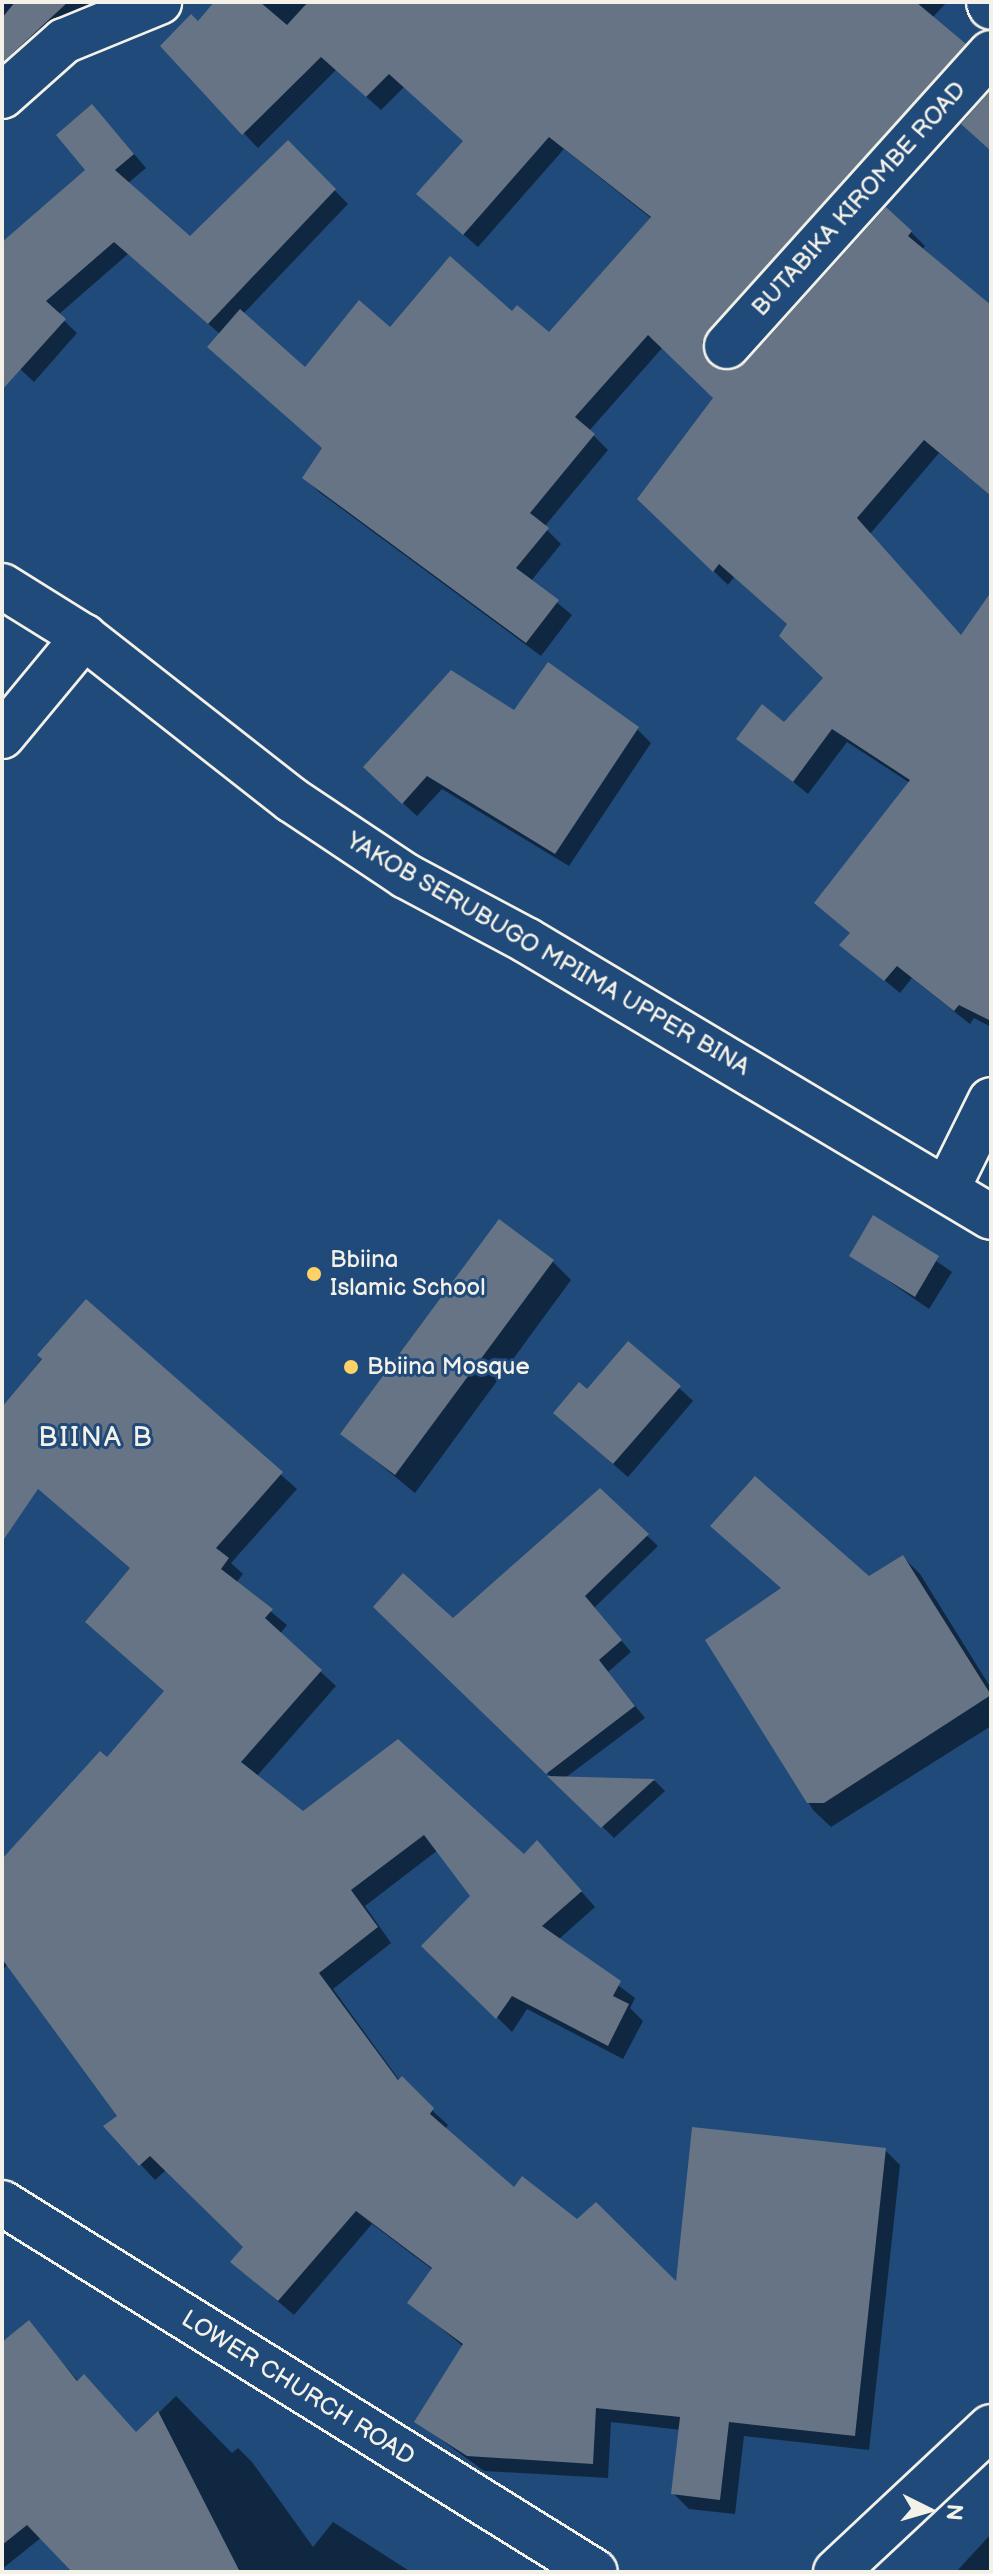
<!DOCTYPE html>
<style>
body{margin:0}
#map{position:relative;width:993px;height:2574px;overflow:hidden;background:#1f4a7a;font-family:"Balsamiq Sans",sans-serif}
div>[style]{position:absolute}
.shadow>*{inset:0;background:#0007}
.building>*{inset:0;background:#667485}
.roads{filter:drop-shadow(2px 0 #f4f1e8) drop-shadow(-2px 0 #f4f1e8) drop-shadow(0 2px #f4f1e8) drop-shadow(0 -2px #f4f1e8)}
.minor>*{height:44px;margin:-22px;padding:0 22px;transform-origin:22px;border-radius:22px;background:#1f4a7a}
.dots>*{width:22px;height:22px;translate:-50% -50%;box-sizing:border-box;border:4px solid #1f4a7a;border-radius:50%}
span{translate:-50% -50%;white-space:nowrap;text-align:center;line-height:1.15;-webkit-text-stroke:6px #1f4a7a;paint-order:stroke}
.street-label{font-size:24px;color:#f4f1e8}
.poi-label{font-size:24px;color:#f4f1e8}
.left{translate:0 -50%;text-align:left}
.quarter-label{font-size:28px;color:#f4f1e8;letter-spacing:2px}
.frame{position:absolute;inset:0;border:4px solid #f4f1e8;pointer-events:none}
.north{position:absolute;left:889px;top:2470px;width:80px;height:80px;-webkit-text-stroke:6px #1f4a7a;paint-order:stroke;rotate:95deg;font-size:22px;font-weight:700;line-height:32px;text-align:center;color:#f4f1e8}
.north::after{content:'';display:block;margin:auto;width:28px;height:36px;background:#f4f1e8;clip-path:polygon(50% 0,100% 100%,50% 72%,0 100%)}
</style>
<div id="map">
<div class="shadow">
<i style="clip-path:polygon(2px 2px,102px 2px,2px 91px)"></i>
<i style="clip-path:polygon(217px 2px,947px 2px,932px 18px,978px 59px,722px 344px,716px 369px,720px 372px,746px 365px,911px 232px,925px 246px,922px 250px,991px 308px,991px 496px,939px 453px,870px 534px,962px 637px,991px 617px,991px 1027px,974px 1018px,970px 1024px,912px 978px,900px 993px,842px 945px,852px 934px,817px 903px,910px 783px,847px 742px,808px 794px,739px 738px,784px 725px,825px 678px,789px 625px,734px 577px,728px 585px,640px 499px,716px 398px,663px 347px,589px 431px,608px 450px,544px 527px,561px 544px,531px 581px,572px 615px,541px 656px,319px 492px,305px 478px,324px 449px,220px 334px,128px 254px,58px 315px,77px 333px,34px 382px,2px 352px,2px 244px,88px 170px,105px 120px,146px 168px,127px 184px,190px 239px,288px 143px,348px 204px,243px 314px,305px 370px,390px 330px,512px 314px,549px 335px,652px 219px,564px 149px,478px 247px,433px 208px,465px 141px,404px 87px,381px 110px,336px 70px,258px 148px,162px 46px,198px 24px)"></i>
<i style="clip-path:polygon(515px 713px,637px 729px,651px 743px,569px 866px,442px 789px,417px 816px,379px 781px)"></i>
<i style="clip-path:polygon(874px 1218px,952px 1272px,929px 1309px,851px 1255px)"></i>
<i style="clip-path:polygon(552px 1261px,571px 1280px,415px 1493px,343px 1434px)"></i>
<i style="clip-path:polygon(86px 1302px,297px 1489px,231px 1563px,243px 1574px,236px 1583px,287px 1625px,280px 1634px,336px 1686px,256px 1777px,303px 1813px,398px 1742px,524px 1857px,552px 1858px,595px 1907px,558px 1940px,635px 1998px,630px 2008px,643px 2021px,623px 2059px,527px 2009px,512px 2032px,424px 1946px,473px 1896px,438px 1850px,365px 1906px,391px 1943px,333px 1989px,400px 2081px,448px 2125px,445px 2129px,514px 2190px,577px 2222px,677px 2285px,885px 2150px,900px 2165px,869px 2450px,744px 2436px,735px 2514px,689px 2509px,674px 2494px,681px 2430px,611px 2422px,608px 2478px,484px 2471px,417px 2422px,464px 2347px,409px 2302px,433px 2270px,372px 2224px,294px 2315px,248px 2276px,245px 2247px,166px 2170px,155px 2180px,106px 2127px,120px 2117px,8px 1964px,2px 1971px,2px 1862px,107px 1760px,166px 1692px,132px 1569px,25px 1478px,2px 1449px,2px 1409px)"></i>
<i style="clip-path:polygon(679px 1388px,693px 1401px,628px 1477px,569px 1426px,587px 1392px)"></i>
<i style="clip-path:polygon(600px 1491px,658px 1546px,594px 1608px,631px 1652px,608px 1672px,645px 1718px,565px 1778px,655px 1781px,665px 1791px,614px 1838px,375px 1606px,453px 1620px)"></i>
<i style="clip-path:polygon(903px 1557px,920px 1574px,991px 1688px,991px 1726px,831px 1827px,813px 1810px,708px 1640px,868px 1579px)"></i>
<i style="clip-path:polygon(29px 2323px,79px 2382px,137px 2434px,176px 2396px,232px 2453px,238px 2448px,252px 2462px,313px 2547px,333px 2522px,411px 2572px,74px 2572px,42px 2537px,2px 2569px,2px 2337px,6px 2341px)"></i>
<i style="clip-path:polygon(991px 2534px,991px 2572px,956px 2572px)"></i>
</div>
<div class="building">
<i style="clip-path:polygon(15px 2px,68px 2px,2px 63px,2px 18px)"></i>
<i style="clip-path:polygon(214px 2px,260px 2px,287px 25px,308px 2px,916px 2px,966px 44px,702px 342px,710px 364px,721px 370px,745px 363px,886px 207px,912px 231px,908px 236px,991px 305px,991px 496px,924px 440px,857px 518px,961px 635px,991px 592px,991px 1021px,959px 1005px,954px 1011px,897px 966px,884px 981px,839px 945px,850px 933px,814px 903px,910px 780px,832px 729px,793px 782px,736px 739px,762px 704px,784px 722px,823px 678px,779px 636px,787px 624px,719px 564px,713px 572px,637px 499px,713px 398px,648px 335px,575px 417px,595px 434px,530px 513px,549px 528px,516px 568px,559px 600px,526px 643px,302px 478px,322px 448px,207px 347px,240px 309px,305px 367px,359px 300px,390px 327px,450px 256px,512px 311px,517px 305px,549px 332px,651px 217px,549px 137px,463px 235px,416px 194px,463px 141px,389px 74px,366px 97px,321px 57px,242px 135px,160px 46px,191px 14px,198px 21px)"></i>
<i style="clip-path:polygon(991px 90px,991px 151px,961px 124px)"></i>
<i style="clip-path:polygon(92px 104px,134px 154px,115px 170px,190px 236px,288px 140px,336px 189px,208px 324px,114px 242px,46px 301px,66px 319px,2px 390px,2px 242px,85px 170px,56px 135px)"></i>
<i style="clip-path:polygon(548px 662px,639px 727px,555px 854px,427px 776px,402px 804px,363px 767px,451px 670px,514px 710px)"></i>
<i style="clip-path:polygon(873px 1215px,939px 1256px,915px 1297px,849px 1256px)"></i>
<i style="clip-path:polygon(499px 1219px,554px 1260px,395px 1475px,340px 1434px)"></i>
<i style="clip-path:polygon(86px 1299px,283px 1472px,216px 1548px,229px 1558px,221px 1569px,273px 1609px,265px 1618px,322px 1670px,241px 1762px,303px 1811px,398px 1739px,524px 1854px,537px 1840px,582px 1891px,542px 1926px,621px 1981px,613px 1996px,629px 2004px,608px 2046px,512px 1996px,496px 2019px,421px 1946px,470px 1896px,424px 1835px,351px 1890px,378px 1927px,319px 1973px,398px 2080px,402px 2076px,434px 2108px,430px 2114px,514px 2187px,522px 2176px,577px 2219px,596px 2202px,676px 2281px,692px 2127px,886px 2148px,855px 2436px,729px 2422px,720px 2500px,671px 2494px,680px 2417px,596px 2408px,593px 2464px,467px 2456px,414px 2422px,463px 2344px,407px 2303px,432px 2268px,356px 2211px,278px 2301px,230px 2262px,243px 2247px,150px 2156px,139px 2166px,103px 2126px,117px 2116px,2px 1959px,2px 1859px,100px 1751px,107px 1757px,164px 1691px,85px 1622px,130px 1568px,38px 1489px,2px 1542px,2px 1407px,42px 1359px,37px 1355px)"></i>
<i style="clip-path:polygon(628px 1341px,681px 1386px,613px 1464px,553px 1413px,579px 1382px,587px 1389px)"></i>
<i style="clip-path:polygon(755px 1476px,869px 1576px,903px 1555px,991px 1695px,824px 1803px,807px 1803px,705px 1640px,781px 1588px,710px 1526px)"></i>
<i style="clip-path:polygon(600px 1488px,649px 1534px,585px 1596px,622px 1640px,599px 1660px,635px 1706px,546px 1774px,373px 1607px,403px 1573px,453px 1618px)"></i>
<i style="clip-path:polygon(547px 1776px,655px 1779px,601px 1828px)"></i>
<i style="clip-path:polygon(29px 2320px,77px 2381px,84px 2374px,136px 2432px,158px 2411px,240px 2572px,72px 2572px,27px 2525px,2px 2545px,2px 2342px)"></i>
</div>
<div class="roads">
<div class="minor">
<i style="left:989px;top:2px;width:5px;rotate:68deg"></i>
<i style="left:2px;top:96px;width:83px;rotate:-41.6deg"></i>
<i style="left:64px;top:41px;width:103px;rotate:-22.3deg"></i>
<i style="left:727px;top:346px;width:394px;rotate:-48deg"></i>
<i style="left:2px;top:586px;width:97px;rotate:31.9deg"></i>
<i style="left:84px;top:637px;width:264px;rotate:38.1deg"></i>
<i style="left:292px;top:800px;width:137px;rotate:33.7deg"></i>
<i style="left:406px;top:876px;width:136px;rotate:28.1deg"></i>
<i style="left:526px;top:940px;width:541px;rotate:30.78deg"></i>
<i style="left:2px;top:736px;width:129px;rotate:-50.4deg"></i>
<i style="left:947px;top:1189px;width:99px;rotate:-63.7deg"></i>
<i style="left:2px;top:2203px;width:698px;rotate:31.89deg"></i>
<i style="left:836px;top:2572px;width:212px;rotate:-43.1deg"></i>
</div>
</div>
<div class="dots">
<i style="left:314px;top:1274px;background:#ffd166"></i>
<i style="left:351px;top:1367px;background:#ffd166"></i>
</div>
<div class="street-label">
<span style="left:859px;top:199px;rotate:-48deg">BUTABIKA KIROMBE ROAD</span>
<span style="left:548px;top:954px;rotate:30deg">YAKOB SERUBUGO MPIIMA UPPER BINA</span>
<span style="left:298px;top:2388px;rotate:32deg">LOWER CHURCH ROAD</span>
</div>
<div class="poi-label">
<span class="left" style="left:330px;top:1274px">Bbiina<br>Islamic School</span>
<span class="left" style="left:367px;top:1367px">Bbiina Mosque</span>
</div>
<div class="quarter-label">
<span style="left:96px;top:1438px">BIINA B</span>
</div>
<div class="frame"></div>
<div class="north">N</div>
</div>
